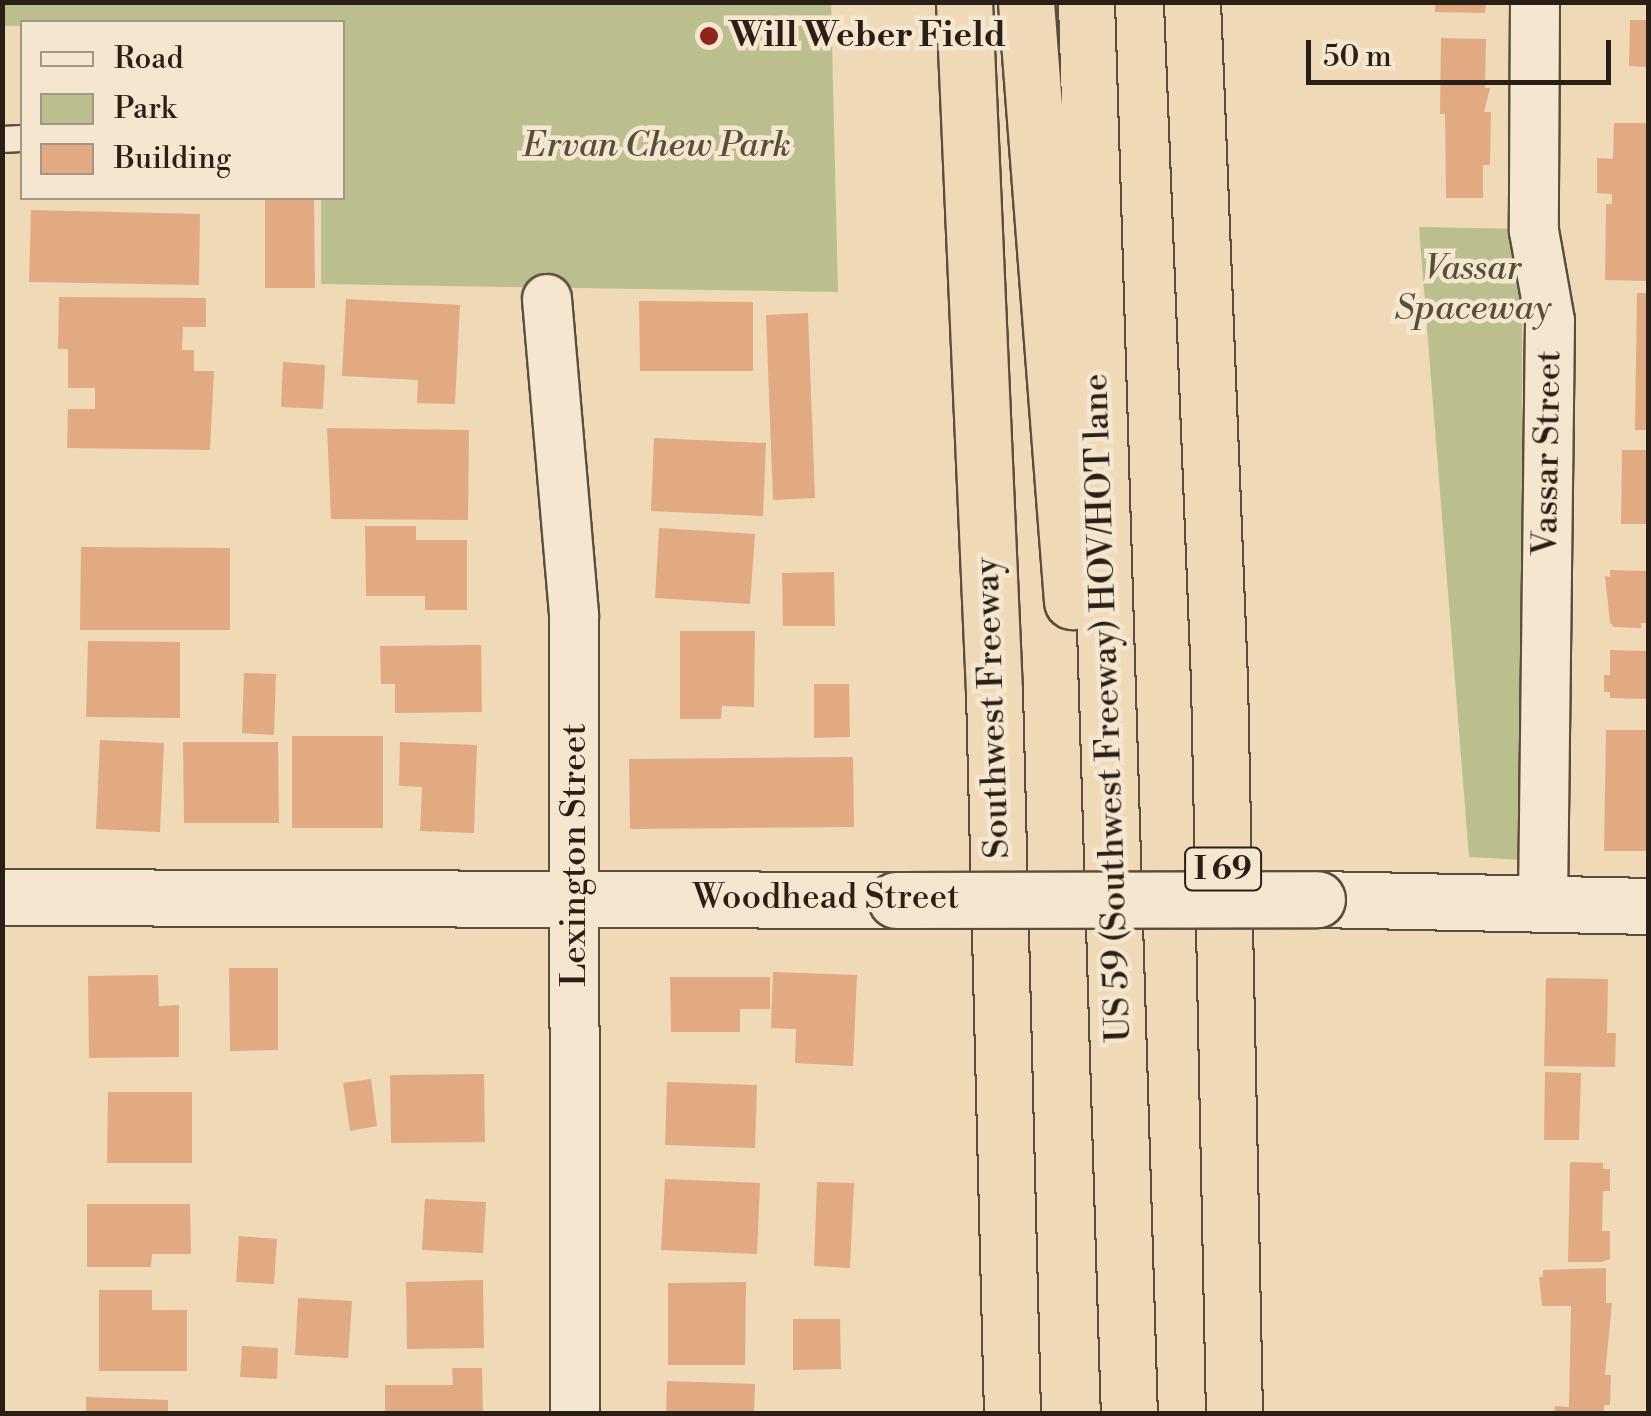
<!DOCTYPE html>
<style>
body{margin:0}
#map{position:relative;width:1651px;height:1416px;overflow:hidden;background:#f0d9b6;font-family:"Libre Bodoni",serif}
div>[style]{position:absolute}
.green>*{inset:0;background:#bbbf8d}
.building>*{inset:0;background:#e2aa82}
.roads{filter:drop-shadow(2px 0 #5c4e3e) drop-shadow(-2px 0 #5c4e3e) drop-shadow(0 2px #5c4e3e) drop-shadow(0 -2px #5c4e3e)}
.service>*{height:25px;margin:-12.5px;padding:0 12.5px;transform-origin:12.5px;border-radius:12.5px;background:#f5e6d0}
.minor>*{height:48px;margin:-24px;padding:0 24px;transform-origin:24px;border-radius:24px;background:#f5e6d0}
.tertiary>*{height:55px;margin:-27.5px;padding:0 27.5px;transform-origin:27.5px;border-radius:27.5px;background:#f5e6d0}
.motorway>*{height:55px;margin:-27.5px;padding:0 27.5px;transform-origin:27.5px;border-radius:27.5px;background:#f0d9b6}
.bridges{filter:drop-shadow(2px 0 #5c4e3e) drop-shadow(-2px 0 #5c4e3e) drop-shadow(0 2px #5c4e3e) drop-shadow(0 -2px #5c4e3e)}
.tertiary-bridge>*{height:55px;margin:-27.5px;padding:0 27.5px;transform-origin:27.5px;border-radius:27.5px;background:#f5e6d0}
.dots>*{width:28px;height:28px;translate:-50% -50%;box-sizing:border-box;border:5px solid #f5e6d0;border-radius:50%}
span{translate:-50% -50%;white-space:nowrap;text-align:center;line-height:1.15;-webkit-text-stroke:9px #f5e6d0;paint-order:stroke}
.shield-label span{padding:2px 8px;background:#f5e6d0;border:2px solid;border-radius:8px;-webkit-text-stroke-width:0}
.shield-label{font-size:32px;color:#2a1f16;font-weight:700}
.poi-label{font-size:35px;color:#2a1f16;font-weight:700}
.left{translate:0 -50%;text-align:left}
.park-label{font-size:35px;color:#564f3a;font-style:italic}
.street-label{font-size:35px;color:#2a1f16}
.frame{position:absolute;inset:0;border:5px solid #2a1f16;pointer-events:none}
.legend{position:absolute;left:20px;top:20px;width:325px;height:180px;box-sizing:border-box;background:#f5e6d0;border:2px solid #a49686;margin:0;padding:12px 18px;list-style:none;font-size:30px;color:#2a1f16}
.legend li{display:flex;align-items:center;gap:20px;height:50px}
.legend b{width:50px;border:2px solid #a49686}
.scale{position:absolute;left:1306px;top:40px;width:305px;height:45px;box-sizing:border-box;border:5px solid #2a1f16;border-top:0;padding-left:12px;font-size:30px;line-height:35px;white-space:nowrap;color:#2a1f16;-webkit-text-stroke:8px #f5e6d0;paint-order:stroke}
</style>
<div id="map">
<div class="green">
<i style="clip-path:polygon(3px 2px,831px 3px,838px 292px,321px 284px,321px 198px,342px 198px,342px 22px,3px 26px)"></i>
<i style="clip-path:polygon(1419px 227px,1522px 229px,1523px 860px,1469px 857px)"></i>
</div>
<div class="building">
<i style="clip-path:polygon(1435px 2px,1486px 2px,1485px 13px,1435px 12px)"></i>
<i style="clip-path:polygon(1630px 20px,1648px 20px,1648px 67px,1629px 66px)"></i>
<i style="clip-path:polygon(1441px 38px,1486px 39px,1485px 88px,1490px 88px,1484px 112px,1491px 112px,1490px 165px,1483px 165px,1483px 198px,1446px 198px,1445px 114px,1440px 114px)"></i>
<i style="clip-path:polygon(1614px 123px,1648px 123px,1648px 281px,1605px 280px,1606px 204px,1612px 204px,1612px 194px,1597px 193px,1597px 158px,1613px 159px)"></i>
<i style="clip-path:polygon(265px 198px,314px 198px,315px 288px,265px 288px)"></i>
<i style="clip-path:polygon(31px 210px,200px 214px,199px 285px,29px 282px)"></i>
<i style="clip-path:polygon(1637px 293px,1648px 293px,1648px 430px,1635px 430px)"></i>
<i style="clip-path:polygon(59px 297px,206px 298px,206px 327px,183px 327px,182px 350px,194px 350px,194px 371px,214px 371px,210px 450px,67px 448px,68px 409px,95px 409px,95px 388px,68px 388px,68px 349px,58px 349px)"></i>
<i style="clip-path:polygon(346px 299px,460px 305px,455px 404px,417px 403px,418px 380px,342px 376px)"></i>
<i style="clip-path:polygon(639px 301px,753px 302px,753px 371px,640px 371px)"></i>
<i style="clip-path:polygon(808px 313px,815px 498px,773px 500px,766px 315px)"></i>
<i style="clip-path:polygon(283px 362px,325px 365px,323px 409px,281px 407px)"></i>
<i style="clip-path:polygon(327px 428px,469px 430px,468px 520px,331px 519px)"></i>
<i style="clip-path:polygon(654px 438px,766px 443px,763px 516px,651px 511px)"></i>
<i style="clip-path:polygon(1622px 450px,1648px 450px,1648px 524px,1621px 524px)"></i>
<i style="clip-path:polygon(365px 526px,416px 526px,416px 540px,467px 540px,467px 610px,425px 610px,425px 596px,366px 596px)"></i>
<i style="clip-path:polygon(659px 528px,755px 534px,750px 604px,655px 598px)"></i>
<i style="clip-path:polygon(81px 547px,230px 548px,230px 630px,80px 630px)"></i>
<i style="clip-path:polygon(1610px 570px,1648px 571px,1648px 623px,1641px 623px,1641px 628px,1614px 627px,1610px 623px,1605px 576px,1610px 577px)"></i>
<i style="clip-path:polygon(834px 572px,835px 626px,783px 626px,782px 573px)"></i>
<i style="clip-path:polygon(680px 631px,755px 631px,754px 707px,722px 706px,721px 719px,680px 719px)"></i>
<i style="clip-path:polygon(88px 641px,180px 642px,180px 718px,86px 717px)"></i>
<i style="clip-path:polygon(481px 645px,482px 712px,395px 713px,395px 684px,381px 684px,380px 646px)"></i>
<i style="clip-path:polygon(1610px 650px,1648px 651px,1648px 699px,1610px 698px,1610px 692px,1604px 692px,1604px 675px,1610px 675px)"></i>
<i style="clip-path:polygon(244px 673px,276px 674px,274px 735px,242px 733px)"></i>
<i style="clip-path:polygon(814px 684px,849px 684px,850px 737px,814px 738px)"></i>
<i style="clip-path:polygon(1606px 730px,1648px 730px,1648px 851px,1604px 851px)"></i>
<i style="clip-path:polygon(292px 736px,383px 736px,383px 828px,292px 828px)"></i>
<i style="clip-path:polygon(100px 740px,164px 743px,160px 832px,96px 829px)"></i>
<i style="clip-path:polygon(183px 742px,278px 742px,279px 823px,184px 823px)"></i>
<i style="clip-path:polygon(400px 742px,477px 745px,474px 833px,420px 831px,422px 787px,399px 786px)"></i>
<i style="clip-path:polygon(853px 757px,854px 827px,630px 829px,629px 759px)"></i>
<i style="clip-path:polygon(229px 968px,278px 968px,278px 1050px,230px 1051px)"></i>
<i style="clip-path:polygon(773px 972px,857px 975px,853px 1066px,795px 1063px,796px 1029px,771px 1028px)"></i>
<i style="clip-path:polygon(158px 975px,159px 1006px,179px 1005px,179px 1057px,89px 1058px,88px 976px)"></i>
<i style="clip-path:polygon(670px 977px,770px 977px,770px 1009px,740px 1009px,740px 1032px,671px 1032px)"></i>
<i style="clip-path:polygon(1546px 978px,1608px 979px,1607px 1033px,1616px 1033px,1615px 1067px,1544px 1066px)"></i>
<i style="clip-path:polygon(1545px 1072px,1581px 1073px,1579px 1140px,1544px 1140px)"></i>
<i style="clip-path:polygon(484px 1074px,485px 1142px,391px 1143px,390px 1075px)"></i>
<i style="clip-path:polygon(371px 1079px,377px 1126px,350px 1131px,343px 1083px)"></i>
<i style="clip-path:polygon(667px 1082px,757px 1085px,755px 1148px,665px 1145px)"></i>
<i style="clip-path:polygon(108px 1092px,192px 1092px,192px 1163px,107px 1163px)"></i>
<i style="clip-path:polygon(1570px 1162px,1603px 1163px,1603px 1169px,1610px 1169px,1610px 1191px,1603px 1191px,1602px 1231px,1610px 1231px,1610px 1259px,1602px 1262px,1568px 1262px)"></i>
<i style="clip-path:polygon(665px 1179px,760px 1183px,757px 1254px,661px 1250px)"></i>
<i style="clip-path:polygon(817px 1182px,854px 1183px,850px 1268px,814px 1266px)"></i>
<i style="clip-path:polygon(425px 1199px,486px 1202px,483px 1253px,422px 1250px)"></i>
<i style="clip-path:polygon(87px 1204px,190px 1204px,191px 1254px,152px 1254px,151px 1267px,87px 1267px)"></i>
<i style="clip-path:polygon(239px 1236px,277px 1239px,274px 1284px,236px 1282px)"></i>
<i style="clip-path:polygon(1606px 1268px,1606px 1303px,1612px 1303px,1605px 1375px,1611px 1375px,1610px 1405px,1604px 1405px,1604px 1414px,1554px 1414px,1555px 1406px,1569px 1407px,1571px 1306px,1542px 1306px,1539px 1277px,1543px 1277px,1543px 1270px)"></i>
<i style="clip-path:polygon(483px 1280px,484px 1348px,407px 1349px,406px 1282px)"></i>
<i style="clip-path:polygon(746px 1282px,745px 1365px,668px 1365px,668px 1283px)"></i>
<i style="clip-path:polygon(99px 1290px,152px 1290px,152px 1310px,187px 1310px,187px 1371px,99px 1371px)"></i>
<i style="clip-path:polygon(298px 1298px,352px 1301px,348px 1358px,295px 1355px)"></i>
<i style="clip-path:polygon(793px 1319px,840px 1319px,841px 1369px,793px 1370px)"></i>
<i style="clip-path:polygon(242px 1346px,278px 1348px,277px 1379px,240px 1377px)"></i>
<i style="clip-path:polygon(452px 1368px,482px 1368px,483px 1414px,385px 1414px,385px 1385px,453px 1385px)"></i>
<i style="clip-path:polygon(667px 1381px,755px 1384px,754px 1414px,666px 1414px)"></i>
<i style="clip-path:polygon(86px 1397px,168px 1400px,168px 1414px,86px 1414px)"></i>
</div>
<div class="roads">
<div class="service">
<i style="left:2px;top:139px;width:20px;rotate:-3deg"></i>
</div>
<div class="minor">
<i style="left:1535px;top:2px;width:229px;rotate:90.3deg"></i>
<i style="left:1534px;top:231px;width:91px;rotate:79.9deg"></i>
<i style="left:1550px;top:321px;width:584px;rotate:90.69deg"></i>
<i style="left:547px;top:299px;width:317px;rotate:85.1deg"></i>
<i style="left:574px;top:615px;width:799px;rotate:89.93deg"></i>
</div>
<div class="tertiary">
<i style="left:2px;top:897px;width:894px;rotate:0.19deg"></i>
<i style="left:1317px;top:899px;width:331px;rotate:1.2deg"></i>
</div>
<div class="motorway">
<i style="left:964px;top:2px;width:691px;rotate:87.51deg"></i>
<i style="left:994px;top:692px;width:722px;rotate:88.57deg"></i>
<i style="left:1026px;top:2px;width:601px;rotate:85.61deg"></i>
<i style="left:1086px;top:2px;width:1413px;rotate:88.26deg"></i>
<i style="left:1192px;top:2px;width:679px;rotate:87.72deg"></i>
<i style="left:1219px;top:680px;width:734px;rotate:88.83deg"></i>
</div>
</div>
<div class="bridges">
<div class="tertiary-bridge">
<i style="left:896px;top:900px;width:421px;rotate:-0.1deg"></i>
</div>
</div>
<div class="dots">
<i style="left:709px;top:36px;background:#8f2418"></i>
</div>
<div class="shield-label">
<span style="left:1223px;top:869px">I 69</span>
</div>
<div class="poi-label">
<span class="left" style="left:729px;top:36px">Will Weber Field</span>
</div>
<div class="park-label">
<span style="left:657px;top:146px">Ervan Chew Park</span>
<span style="left:1473px;top:289px">Vassar<br>Spaceway</span>
</div>
<div class="street-label">
<span style="left:1548px;top:453px;rotate:-89deg">Vassar Street</span>
<span style="left:993px;top:708px;rotate:-92deg">Southwest Freeway</span>
<span style="left:1108px;top:708px;rotate:-92deg">US 59 (Southwest Freeway) HOV/HOT lane</span>
<span style="left:575px;top:855px;rotate:-90deg">Lexington Street</span>
<span style="left:826px;top:898px">Woodhead Street</span>
</div>
<div class="frame"></div>
<ul class="legend">
<li><b style="height:12px;background:#f5e6d0"></b>Road</li>
<li><b style="height:28px;background:#bbbf8d"></b>Park</li>
<li><b style="height:28px;background:#e2aa82"></b>Building</li>
</ul>
<div class="scale">50 m</div>
</div>
